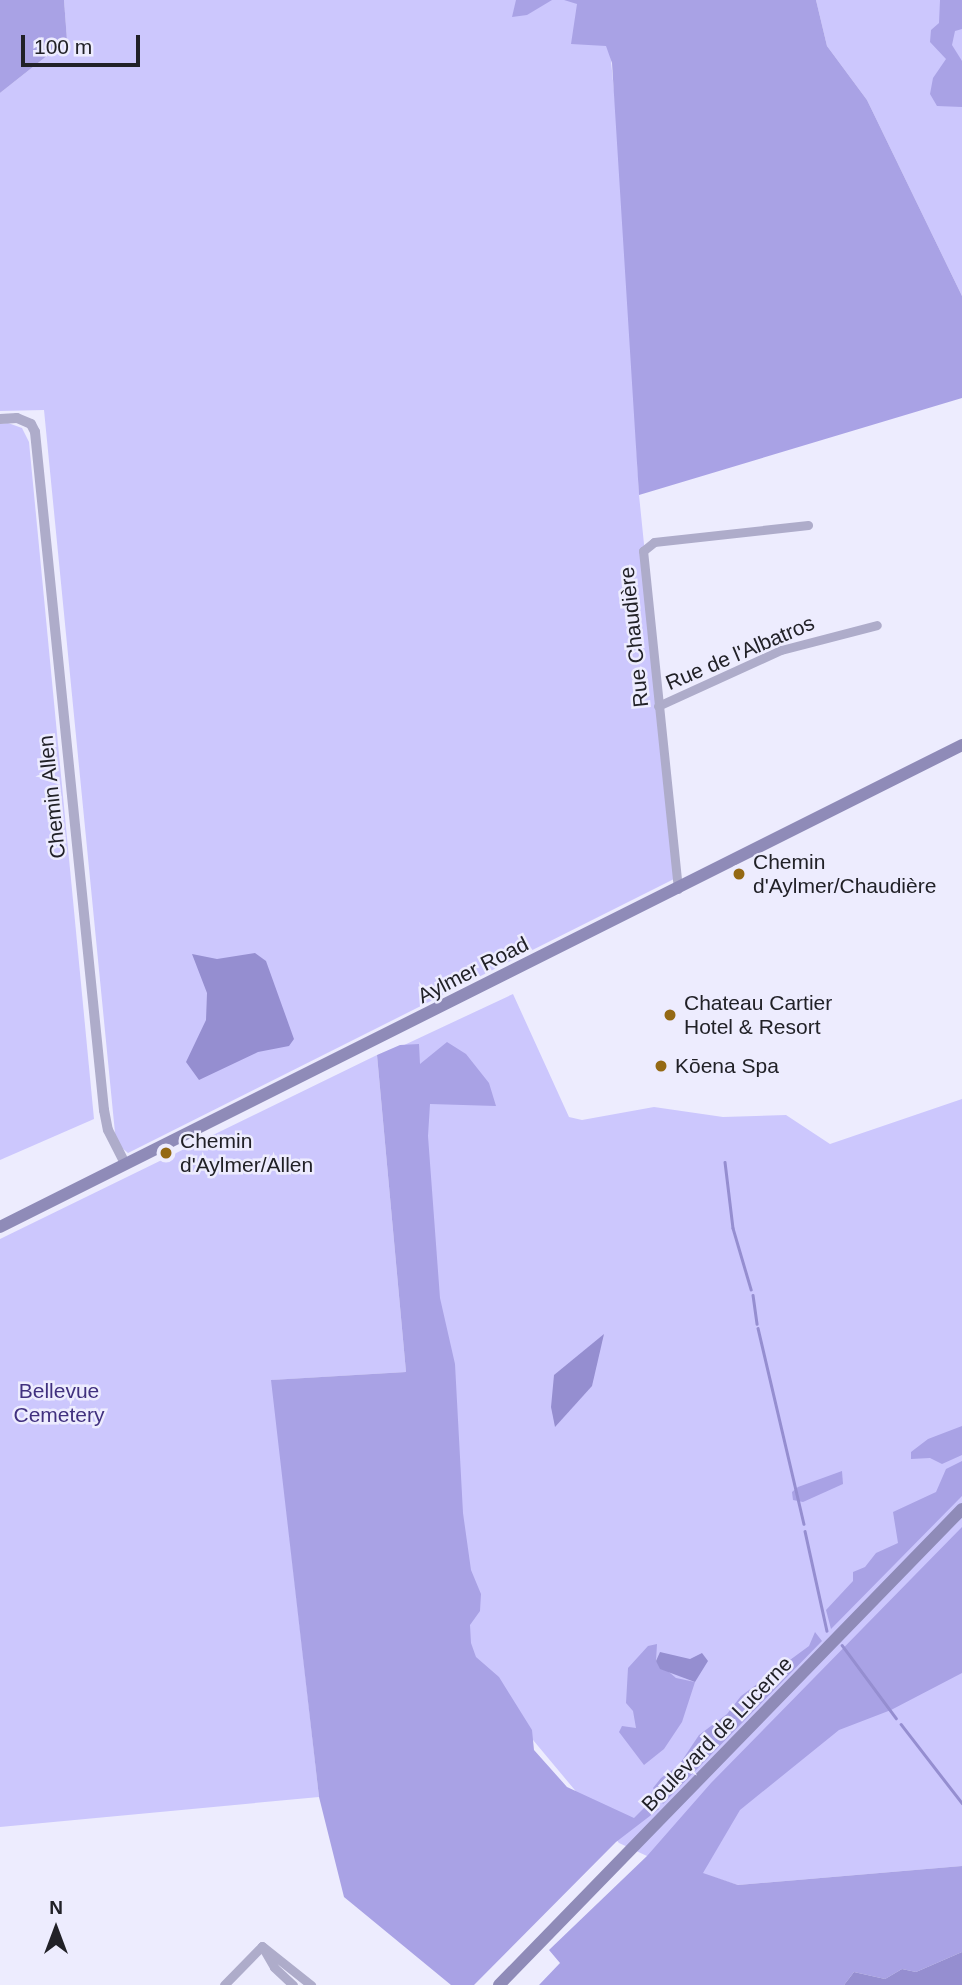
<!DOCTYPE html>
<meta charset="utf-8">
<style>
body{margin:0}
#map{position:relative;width:962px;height:1985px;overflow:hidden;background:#edecfe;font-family:Helvetica,sans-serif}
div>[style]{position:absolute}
.green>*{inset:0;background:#ccc7fd}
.forest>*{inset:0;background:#a9a2e5}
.water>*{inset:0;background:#958ed0}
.stream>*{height:2.5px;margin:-1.25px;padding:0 1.25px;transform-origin:1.25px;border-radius:1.25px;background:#958ed0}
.minor>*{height:9px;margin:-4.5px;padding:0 4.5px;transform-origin:4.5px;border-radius:4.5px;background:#aeacca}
.tertiary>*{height:10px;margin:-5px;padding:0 5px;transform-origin:5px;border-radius:5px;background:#aeacca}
.secondary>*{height:12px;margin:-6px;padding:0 6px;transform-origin:6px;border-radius:6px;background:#8f8bb8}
.dots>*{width:19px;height:19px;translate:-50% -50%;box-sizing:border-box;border:4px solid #edecfe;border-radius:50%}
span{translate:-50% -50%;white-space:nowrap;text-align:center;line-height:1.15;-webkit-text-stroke:5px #edecfe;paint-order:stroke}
.street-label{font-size:21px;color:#212127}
.poi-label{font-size:21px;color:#212127}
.left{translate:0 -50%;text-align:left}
.park-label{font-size:21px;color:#41317f}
.north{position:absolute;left:21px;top:1894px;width:70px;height:70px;-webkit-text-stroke:5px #edecfe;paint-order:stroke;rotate:0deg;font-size:19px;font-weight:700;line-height:28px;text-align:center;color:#212127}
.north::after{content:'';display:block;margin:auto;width:24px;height:32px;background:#212127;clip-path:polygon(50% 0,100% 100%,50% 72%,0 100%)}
.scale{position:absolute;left:21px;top:35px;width:119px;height:32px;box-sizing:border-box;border:4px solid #212127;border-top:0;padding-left:9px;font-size:21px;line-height:24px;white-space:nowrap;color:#212127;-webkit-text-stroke:5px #edecfe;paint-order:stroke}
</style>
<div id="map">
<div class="green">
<i style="clip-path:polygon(64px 0,605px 0,623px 182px,639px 495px,678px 877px,128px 1153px,116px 1143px,44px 410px,0 411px,0 93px,67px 40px)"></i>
<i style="clip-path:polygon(816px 0,962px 0,962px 296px,867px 100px,827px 46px)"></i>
<i style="clip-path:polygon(8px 423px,22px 428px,29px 442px,94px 1119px,0 1160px,0 424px)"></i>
<i style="clip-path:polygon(513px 994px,569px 1117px,582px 1120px,654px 1107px,723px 1117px,786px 1115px,830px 1144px,962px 1099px,962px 1866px,738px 1885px,647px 1856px,619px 1843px,468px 1662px,400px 1047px)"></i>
<i style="clip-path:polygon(377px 1055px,406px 1372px,272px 1380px,319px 1797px,0 1827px,0 1239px)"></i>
</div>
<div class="forest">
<i style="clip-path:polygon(0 0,64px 0,67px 40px,0 93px)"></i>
<i style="clip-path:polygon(516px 0,552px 0,527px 15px,512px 17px)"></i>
<i style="clip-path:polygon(564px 0,816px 0,827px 46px,867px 100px,962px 296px,962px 398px,639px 495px,612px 63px,606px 46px,571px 44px,577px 4px)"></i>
<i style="clip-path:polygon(940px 0,962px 0,962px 29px,955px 31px,952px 45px,962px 61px,962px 107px,937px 106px,930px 94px,933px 78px,946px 59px,930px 42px,931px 30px,939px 23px)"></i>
<i style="clip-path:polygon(447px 1042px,466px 1054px,489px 1083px,496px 1106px,430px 1104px,428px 1136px,440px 1298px,455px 1364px,463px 1513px,471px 1570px,481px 1594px,480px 1611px,470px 1625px,471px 1643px,476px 1657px,499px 1677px,532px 1730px,534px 1750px,567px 1787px,634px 1818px,651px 1801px,659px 1809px,616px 1842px,474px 1985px,451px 1985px,344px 1897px,319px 1797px,271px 1380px,406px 1372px,377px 1055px,400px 1045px,419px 1044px,420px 1064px)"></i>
<i style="clip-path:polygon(962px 1426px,962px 1455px,942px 1464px,930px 1458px,911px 1459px,911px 1452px,928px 1439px)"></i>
<i style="clip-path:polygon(962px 1461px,962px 1496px,831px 1629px,826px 1610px,853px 1581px,853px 1572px,865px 1567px,876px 1553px,898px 1543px,893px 1512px,936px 1492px,946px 1469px)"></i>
<i style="clip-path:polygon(842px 1471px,843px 1484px,803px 1502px,793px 1500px,792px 1492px,798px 1487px)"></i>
<i style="clip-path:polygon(962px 1527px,962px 1673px,891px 1710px,839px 1730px,740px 1810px,703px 1873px,738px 1885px,962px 1866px,962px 1952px,916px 1972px,902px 1969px,885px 1979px,854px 1972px,844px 1985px,539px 1985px,560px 1963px,549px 1950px,647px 1856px,711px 1783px)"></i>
<i style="clip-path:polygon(815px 1632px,822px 1641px,663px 1804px,653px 1788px,661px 1778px,679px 1765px,699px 1735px,727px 1714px,741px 1696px,809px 1646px)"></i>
<i style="clip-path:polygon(657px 1644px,656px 1661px,676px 1678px,695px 1682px,682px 1722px,664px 1749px,644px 1765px,619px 1732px,622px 1726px,636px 1728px,633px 1711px,626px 1703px,628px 1668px,648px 1646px)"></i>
</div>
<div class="water">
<i style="clip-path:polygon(255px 953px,266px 961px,294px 1039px,289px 1046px,258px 1052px,199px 1080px,186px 1062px,206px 1020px,207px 993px,192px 954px,217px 959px)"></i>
<i style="clip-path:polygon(604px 1334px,592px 1386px,555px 1427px,551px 1407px,554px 1375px)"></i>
<i style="clip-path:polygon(660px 1652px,690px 1659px,702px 1653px,708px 1661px,695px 1682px,660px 1669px,656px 1661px)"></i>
<i style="clip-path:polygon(962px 1952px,962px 1985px,844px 1985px,854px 1972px,885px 1979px,902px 1969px,916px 1972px)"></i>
</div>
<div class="stream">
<i style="left:725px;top:1162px;width:66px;rotate:83.1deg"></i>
<i style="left:733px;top:1228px;width:64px;rotate:73.6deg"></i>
<i style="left:753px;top:1295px;width:29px;rotate:82deg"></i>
<i style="left:758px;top:1328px;width:201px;rotate:76.8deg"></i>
<i style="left:805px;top:1531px;width:102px;rotate:77.6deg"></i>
<i style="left:842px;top:1645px;width:91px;rotate:53.5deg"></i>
<i style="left:901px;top:1724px;width:100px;rotate:52.3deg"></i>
</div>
<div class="minor">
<i style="left:658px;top:706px;width:135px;rotate:-24.5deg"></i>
<i style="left:781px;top:650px;width:99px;rotate:-14.6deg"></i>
<i style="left:678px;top:889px;width:340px;rotate:-95.9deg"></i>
<i style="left:643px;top:551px;width:14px;rotate:-39deg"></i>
<i style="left:654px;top:542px;width:155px;rotate:-6.3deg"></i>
<i style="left:224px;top:1985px;width:54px;rotate:-45.7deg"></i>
<i style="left:293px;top:1985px;width:26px;rotate:-137deg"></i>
<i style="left:274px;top:1967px;width:24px;rotate:-120deg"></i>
<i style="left:262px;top:1946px;width:63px;rotate:38.5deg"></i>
</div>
<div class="tertiary">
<i style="left:0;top:419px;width:17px;rotate:-3deg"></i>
<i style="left:17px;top:418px;width:15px;rotate:23deg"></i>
<i style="left:31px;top:424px;width:9px;rotate:63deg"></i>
<i style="left:35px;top:432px;width:682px;rotate:84.19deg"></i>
<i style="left:104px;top:1110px;width:20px;rotate:79deg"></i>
<i style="left:108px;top:1130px;width:37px;rotate:63deg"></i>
</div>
<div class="secondary">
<i style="left:0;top:1227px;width:1076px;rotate:-26.61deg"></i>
<i style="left:499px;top:1985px;width:664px;rotate:-45.79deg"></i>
</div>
<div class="dots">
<i style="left:739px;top:874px;background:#946914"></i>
<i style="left:670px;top:1015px;background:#946914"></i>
<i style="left:661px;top:1066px;background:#946914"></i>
<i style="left:166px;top:1153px;background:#946914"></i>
</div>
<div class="street-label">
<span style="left:634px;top:637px;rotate:-96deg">Rue Chaudière</span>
<span style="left:740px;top:653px;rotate:-23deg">Rue de l'Albatros</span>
<span style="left:52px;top:797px;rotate:-96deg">Chemin Allen</span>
<span style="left:473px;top:970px;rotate:-27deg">Aylmer Road</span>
<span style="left:717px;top:1734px;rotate:-46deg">Boulevard de Lucerne</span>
</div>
<div class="poi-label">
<span class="left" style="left:753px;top:874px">Chemin<br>d'Aylmer/Chaudière</span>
<span class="left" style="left:684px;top:1015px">Chateau Cartier<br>Hotel &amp; Resort</span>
<span class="left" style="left:675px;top:1066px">Kōena Spa</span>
<span class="left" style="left:180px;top:1153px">Chemin<br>d'Aylmer/Allen</span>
</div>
<div class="park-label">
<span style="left:59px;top:1403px">Bellevue<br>Cemetery</span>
</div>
<div class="north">N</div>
<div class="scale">100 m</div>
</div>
